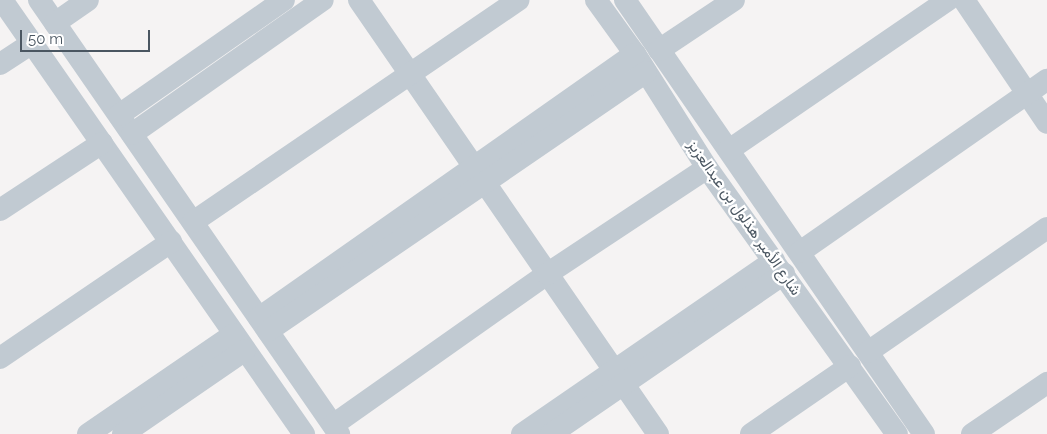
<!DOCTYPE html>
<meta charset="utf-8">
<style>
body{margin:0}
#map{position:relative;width:1047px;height:434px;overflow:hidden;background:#f5f3f3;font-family:Raleway,Vazirmatn,sans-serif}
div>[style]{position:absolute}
.minor>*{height:22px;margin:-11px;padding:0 11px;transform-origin:11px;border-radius:11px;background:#c1cad2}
span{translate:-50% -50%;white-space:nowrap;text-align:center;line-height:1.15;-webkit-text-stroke:4.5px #fff;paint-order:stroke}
.street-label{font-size:15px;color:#4a5661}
.scale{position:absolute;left:20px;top:30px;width:130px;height:22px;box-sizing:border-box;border:2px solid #4a5661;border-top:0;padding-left:6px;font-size:15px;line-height:18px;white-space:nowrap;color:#4a5661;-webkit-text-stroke:4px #fff;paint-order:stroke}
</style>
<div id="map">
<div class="minor">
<i style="left:2px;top:0;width:529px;rotate:55.17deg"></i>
<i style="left:39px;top:0;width:528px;rotate:55.35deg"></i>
<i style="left:359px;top:0;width:527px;rotate:55.44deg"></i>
<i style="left:596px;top:0;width:67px;rotate:54.2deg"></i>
<i style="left:635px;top:54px;width:135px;rotate:57.7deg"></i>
<i style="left:707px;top:168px;width:327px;rotate:54.5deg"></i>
<i style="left:625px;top:0;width:527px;rotate:55.44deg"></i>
<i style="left:964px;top:0;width:148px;rotate:56deg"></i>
<i style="left:55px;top:23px;width:40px;rotate:-34.9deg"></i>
<i style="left:659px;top:50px;width:90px;rotate:-33.7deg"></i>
<i style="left:0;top:64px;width:38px;rotate:-33deg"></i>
<i style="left:119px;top:115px;width:201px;rotate:-34.9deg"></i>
<i style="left:132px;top:134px;width:233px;rotate:-35.1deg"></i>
<i style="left:729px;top:150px;width:265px;rotate:-34.4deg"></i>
<i style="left:0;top:210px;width:122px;rotate:-33.3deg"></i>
<i style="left:193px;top:222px;width:394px;rotate:-34.3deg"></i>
<i style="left:800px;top:252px;width:301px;rotate:-34.9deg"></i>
<i style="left:259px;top:318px;width:459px;rotate:-35.1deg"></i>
<i style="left:268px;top:331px;width:458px;rotate:-34.4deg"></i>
<i style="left:868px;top:352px;width:218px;rotate:-34.7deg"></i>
<i style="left:0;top:358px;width:207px;rotate:-34.2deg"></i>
<i style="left:333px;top:425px;width:262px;rotate:-35.2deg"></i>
<i style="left:547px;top:274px;width:192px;rotate:-33.5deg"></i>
<i style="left:88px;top:434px;width:177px;rotate:-34.4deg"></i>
<i style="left:123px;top:434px;width:148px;rotate:-34.5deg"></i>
<i style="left:522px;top:434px;width:306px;rotate:-34.5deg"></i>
<i style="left:551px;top:434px;width:283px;rotate:-34.5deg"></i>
<i style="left:751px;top:434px;width:120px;rotate:-34.5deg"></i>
<i style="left:972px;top:434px;width:91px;rotate:-34.2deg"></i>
</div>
<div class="street-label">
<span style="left:744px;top:218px;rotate:55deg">شارع الأمير هذلول بن عبدالعزيز</span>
</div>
<div class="scale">50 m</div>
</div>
